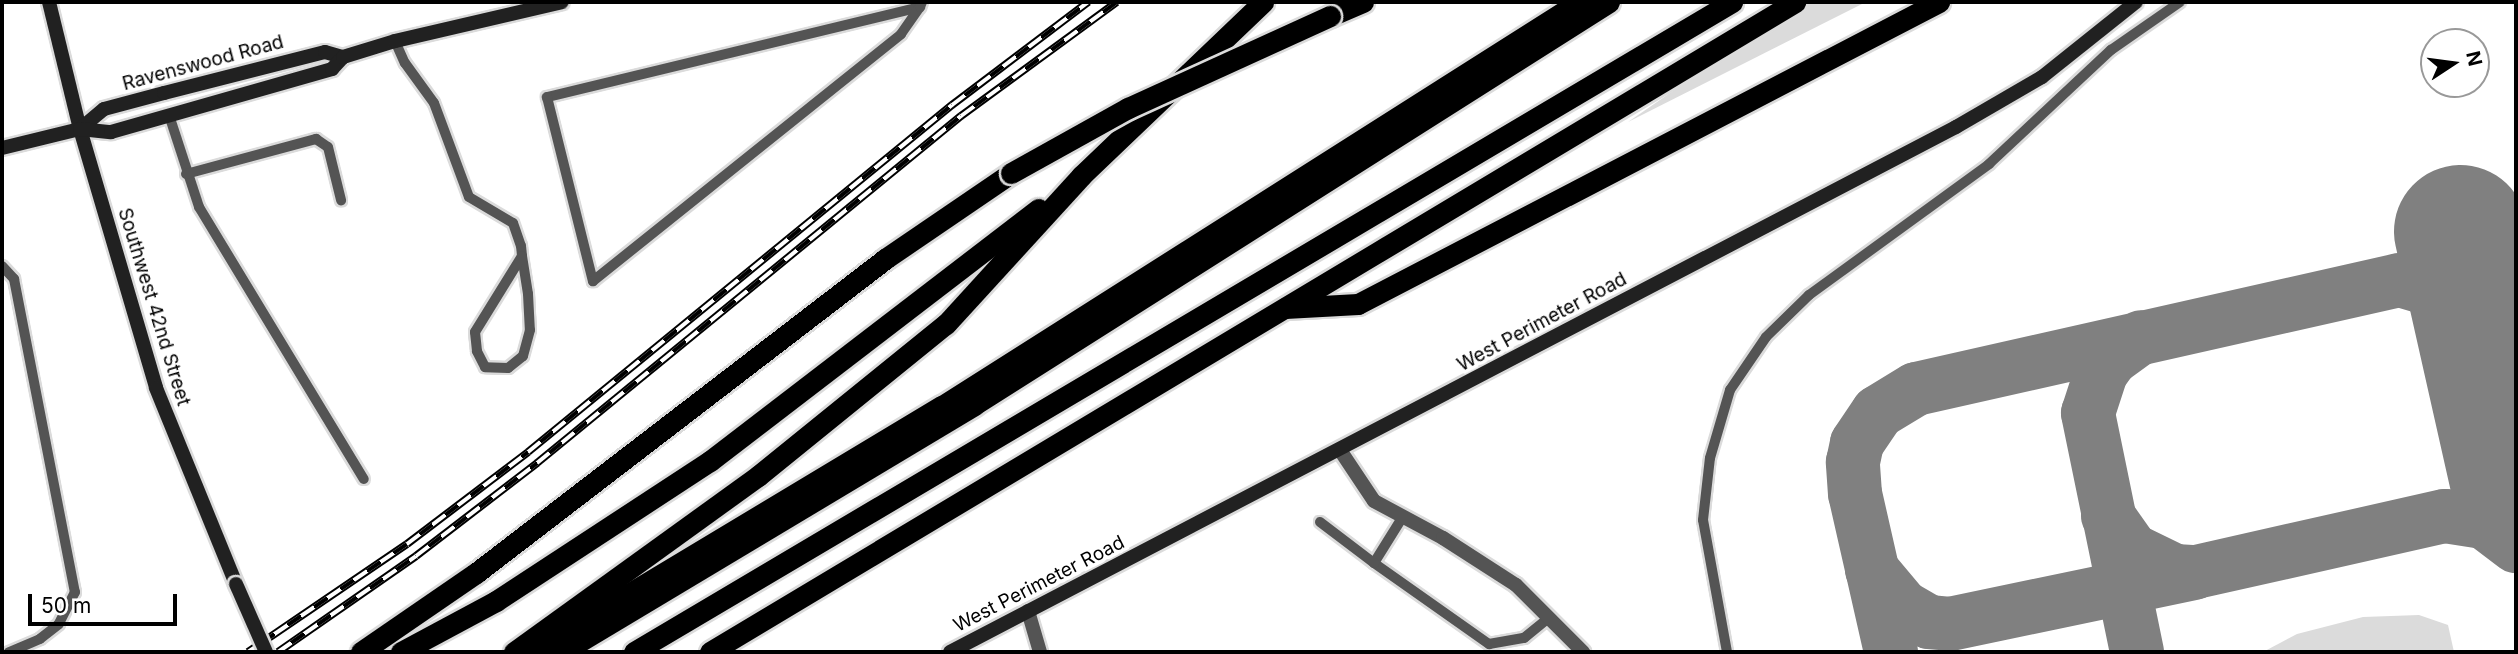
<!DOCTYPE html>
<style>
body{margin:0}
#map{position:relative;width:2518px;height:654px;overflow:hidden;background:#fff;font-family:Inter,sans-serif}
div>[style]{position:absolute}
.green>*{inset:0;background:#dbdbdb}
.taxiway>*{height:54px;margin:-27px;padding:0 27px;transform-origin:27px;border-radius:27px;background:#808080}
.runway>*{height:133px;margin:-66.5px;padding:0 66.5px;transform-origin:66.5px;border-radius:66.5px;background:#808080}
.roads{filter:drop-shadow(2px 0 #dbdbdb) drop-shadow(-2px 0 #dbdbdb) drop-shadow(0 2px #dbdbdb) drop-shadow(0 -2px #dbdbdb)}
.lane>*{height:10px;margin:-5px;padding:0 5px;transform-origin:5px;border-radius:5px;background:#545454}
.street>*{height:14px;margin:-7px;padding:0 7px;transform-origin:7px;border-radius:7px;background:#545454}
.secondary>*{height:14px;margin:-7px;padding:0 7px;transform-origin:7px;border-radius:7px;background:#212121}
.highway>*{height:21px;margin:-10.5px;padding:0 10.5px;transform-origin:10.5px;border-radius:10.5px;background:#000}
.rail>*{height:8px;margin-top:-4px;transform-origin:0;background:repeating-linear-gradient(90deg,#fff 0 16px,#000 0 32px);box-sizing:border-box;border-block:2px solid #000}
.bridges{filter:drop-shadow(2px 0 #dbdbdb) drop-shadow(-2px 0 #dbdbdb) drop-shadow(0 2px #dbdbdb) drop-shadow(0 -2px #dbdbdb)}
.secondary-bridge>*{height:14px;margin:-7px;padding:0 7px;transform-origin:7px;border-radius:7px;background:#212121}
.highway-bridge>*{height:21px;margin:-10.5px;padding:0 10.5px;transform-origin:10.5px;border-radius:10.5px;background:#000}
span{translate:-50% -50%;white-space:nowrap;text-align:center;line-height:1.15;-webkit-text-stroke:7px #fff;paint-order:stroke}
.street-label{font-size:19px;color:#000}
.frame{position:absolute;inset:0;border:4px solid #000;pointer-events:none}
.north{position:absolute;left:2420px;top:28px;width:70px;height:70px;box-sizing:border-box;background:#fff;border:2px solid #999;border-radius:50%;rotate:77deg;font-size:19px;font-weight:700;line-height:28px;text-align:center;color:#000}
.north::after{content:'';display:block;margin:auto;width:24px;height:32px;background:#000;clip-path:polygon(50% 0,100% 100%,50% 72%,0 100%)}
.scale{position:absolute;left:28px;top:594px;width:149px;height:32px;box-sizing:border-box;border:4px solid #000;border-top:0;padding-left:9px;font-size:21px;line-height:24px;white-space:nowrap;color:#000;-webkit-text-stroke:5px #fff;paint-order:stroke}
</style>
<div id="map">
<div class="green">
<i style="clip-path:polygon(1811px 2px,1866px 2px,1628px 122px,1770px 24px)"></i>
<i style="clip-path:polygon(2419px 615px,2448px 625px,2454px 652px,2263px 652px,2297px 634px,2363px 617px)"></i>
</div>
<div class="taxiway">
<i style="left:2499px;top:382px;width:52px;rotate:-86.7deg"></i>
<i style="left:2502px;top:330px;width:36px;rotate:-67deg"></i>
<i style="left:2108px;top:516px;width:42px;rotate:54.8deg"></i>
<i style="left:2132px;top:550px;width:48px;rotate:26deg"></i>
<i style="left:2175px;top:571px;width:21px;rotate:3deg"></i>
<i style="left:2196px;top:572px;width:255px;rotate:-12.7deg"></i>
<i style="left:2445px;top:516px;width:39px;rotate:9deg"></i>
<i style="left:2484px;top:522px;width:40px;rotate:37deg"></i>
<i style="left:1872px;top:570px;width:48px;rotate:50deg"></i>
<i style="left:1903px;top:607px;width:30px;rotate:30deg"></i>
<i style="left:1929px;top:622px;width:21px;rotate:5deg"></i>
<i style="left:1950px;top:624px;width:249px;rotate:-11.8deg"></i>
<i style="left:1891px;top:652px;width:162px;rotate:-102.8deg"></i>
<i style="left:1855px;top:494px;width:32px;rotate:-94deg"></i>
<i style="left:1853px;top:462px;width:19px;rotate:-78deg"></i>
<i style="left:1857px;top:443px;width:37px;rotate:-56deg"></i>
<i style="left:1878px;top:412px;width:44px;rotate:-31.2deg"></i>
<i style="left:1916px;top:389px;width:496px;rotate:-12.7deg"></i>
<i style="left:2400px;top:280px;width:46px;rotate:16.5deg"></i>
<i style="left:2444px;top:293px;width:32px;rotate:41deg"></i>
<i style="left:2468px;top:314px;width:23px;rotate:61deg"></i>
<i style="left:2479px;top:334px;width:86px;rotate:74.5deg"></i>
<i style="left:2137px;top:652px;width:244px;rotate:-101.6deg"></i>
<i style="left:2088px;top:413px;width:42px;rotate:-72deg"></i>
<i style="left:2101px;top:373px;width:17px;rotate:-54deg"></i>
<i style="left:2111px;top:359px;width:37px;rotate:-36deg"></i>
</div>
<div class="runway">
<i style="left:2460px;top:231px;width:254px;rotate:77.3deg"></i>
</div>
<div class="roads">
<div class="lane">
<i style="left:920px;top:7px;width:384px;rotate:166.4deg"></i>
<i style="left:547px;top:97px;width:190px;rotate:76deg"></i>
<i style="left:593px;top:281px;width:395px;rotate:-38.7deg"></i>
<i style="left:901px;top:34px;width:33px;rotate:-55deg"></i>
<i style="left:920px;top:7px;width:5px;rotate:-68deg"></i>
<i style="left:395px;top:41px;width:24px;rotate:66deg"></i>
<i style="left:405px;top:63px;width:49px;rotate:54.1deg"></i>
<i style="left:434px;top:103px;width:100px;rotate:69.6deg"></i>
<i style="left:469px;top:197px;width:51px;rotate:30.6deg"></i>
<i style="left:513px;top:223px;width:24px;rotate:71deg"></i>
<i style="left:521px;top:246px;width:10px;rotate:84deg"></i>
<i style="left:522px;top:256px;width:38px;rotate:81deg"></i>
<i style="left:528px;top:294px;width:36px;rotate:87deg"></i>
<i style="left:530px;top:330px;width:27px;rotate:105deg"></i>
<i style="left:523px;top:356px;width:19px;rotate:141deg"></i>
<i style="left:508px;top:368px;width:23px;rotate:-178deg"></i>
<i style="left:485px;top:367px;width:18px;rotate:-117deg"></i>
<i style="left:477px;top:351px;width:19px;rotate:-96deg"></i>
<i style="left:475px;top:332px;width:89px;rotate:-58.3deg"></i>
<i style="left:169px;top:115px;width:97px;rotate:71.9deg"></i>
<i style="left:199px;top:207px;width:318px;rotate:58.8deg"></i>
<i style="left:186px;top:174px;width:135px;rotate:-15.1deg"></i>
<i style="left:316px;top:139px;width:14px;rotate:34deg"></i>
<i style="left:328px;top:147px;width:55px;rotate:76.2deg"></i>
<i style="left:2px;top:266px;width:18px;rotate:47deg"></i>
<i style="left:14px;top:279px;width:319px;rotate:79deg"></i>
<i style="left:75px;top:592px;width:36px;rotate:117deg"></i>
<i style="left:59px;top:624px;width:24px;rotate:142deg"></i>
<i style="left:40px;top:639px;width:34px;rotate:157deg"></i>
<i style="left:1402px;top:518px;width:53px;rotate:121.9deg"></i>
<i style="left:1374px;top:563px;width:141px;rotate:35.2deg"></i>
<i style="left:1489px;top:644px;width:36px;rotate:-10deg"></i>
<i style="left:1524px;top:638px;width:33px;rotate:-39deg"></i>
<i style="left:1320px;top:522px;width:68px;rotate:37.2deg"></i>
<i style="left:1727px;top:652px;width:134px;rotate:-100.3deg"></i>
<i style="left:1703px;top:520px;width:62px;rotate:-83.6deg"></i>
<i style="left:1710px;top:458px;width:71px;rotate:-73.6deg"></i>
<i style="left:1730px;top:390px;width:64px;rotate:-55.8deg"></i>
<i style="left:1766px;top:337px;width:60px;rotate:-44.3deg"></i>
<i style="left:1809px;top:295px;width:223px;rotate:-36deg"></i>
<i style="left:1989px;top:164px;width:167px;rotate:-43.1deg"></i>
<i style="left:2111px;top:50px;width:84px;rotate:-34.8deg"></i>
</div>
<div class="street">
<i style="left:1340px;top:450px;width:61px;rotate:56.3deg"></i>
<i style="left:1374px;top:501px;width:78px;rotate:28.2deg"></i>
<i style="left:1443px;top:538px;width:87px;rotate:32.8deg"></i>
<i style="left:1516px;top:585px;width:95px;rotate:45deg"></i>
<i style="left:1028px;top:611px;width:43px;rotate:73.7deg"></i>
</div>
<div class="secondary">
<i style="left:49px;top:2px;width:131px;rotate:76.3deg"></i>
<i style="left:80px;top:129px;width:270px;rotate:73.6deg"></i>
<i style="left:156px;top:388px;width:212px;rotate:67.8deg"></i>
<i style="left:80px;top:129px;width:31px;rotate:-40deg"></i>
<i style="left:104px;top:109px;width:62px;rotate:-14.9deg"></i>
<i style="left:164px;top:93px;width:166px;rotate:-14.3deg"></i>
<i style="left:325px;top:52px;width:19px;rotate:16deg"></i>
<i style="left:2px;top:148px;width:80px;rotate:-13.7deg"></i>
<i style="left:80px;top:129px;width:31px;rotate:6deg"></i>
<i style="left:111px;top:132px;width:230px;rotate:-15.9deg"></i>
<i style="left:332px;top:69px;width:16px;rotate:-47deg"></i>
<i style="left:343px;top:57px;width:54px;rotate:-17.1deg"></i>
<i style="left:395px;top:41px;width:171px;rotate:-13.1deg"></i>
<i style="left:950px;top:652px;width:1135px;rotate:-27.56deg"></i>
<i style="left:1956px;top:127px;width:99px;rotate:-30.2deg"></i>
<i style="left:2042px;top:77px;width:120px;rotate:-38.6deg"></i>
</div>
<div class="highway">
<i style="left:1330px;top:16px;width:36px;rotate:-23deg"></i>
<i style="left:1285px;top:308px;width:73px;rotate:-3.1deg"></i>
<i style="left:1358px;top:304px;width:655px;rotate:-27.47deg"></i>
<i style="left:361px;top:652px;width:140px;rotate:-34.5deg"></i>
<i style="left:476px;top:573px;width:516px;rotate:-37.51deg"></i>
<i style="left:885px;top:259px;width:153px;rotate:-34.3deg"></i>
<i style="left:401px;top:652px;width:108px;rotate:-28.2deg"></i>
<i style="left:496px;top:601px;width:256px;rotate:-33.2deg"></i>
<i style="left:710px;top:461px;width:414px;rotate:-37.5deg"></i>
<i style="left:514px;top:652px;width:301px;rotate:-35.8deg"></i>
<i style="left:758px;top:476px;width:242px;rotate:-39deg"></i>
<i style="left:946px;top:324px;width:200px;rotate:-47.6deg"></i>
<i style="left:1081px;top:176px;width:252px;rotate:-43.7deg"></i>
<i style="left:532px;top:652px;width:478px;rotate:-31deg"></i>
<i style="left:942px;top:406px;width:754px;rotate:-32.38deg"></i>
<i style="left:562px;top:652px;width:480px;rotate:-30.9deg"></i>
<i style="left:974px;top:405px;width:752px;rotate:-32.4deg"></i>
<i style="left:634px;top:652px;width:1276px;rotate:-30.62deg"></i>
<i style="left:710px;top:652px;width:1265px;rotate:-30.92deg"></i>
</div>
</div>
<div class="rail">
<i style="left:248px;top:652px;width:192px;rotate:-34.2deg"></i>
<i style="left:407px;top:544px;width:152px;rotate:-37.2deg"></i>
<i style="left:528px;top:452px;width:548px;rotate:-39.3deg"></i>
<i style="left:952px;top:105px;width:171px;rotate:-37.1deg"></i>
<i style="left:278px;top:652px;width:168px;rotate:-34.8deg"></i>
<i style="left:416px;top:556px;width:153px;rotate:-37.5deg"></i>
<i style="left:537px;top:463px;width:548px;rotate:-39.3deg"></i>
<i style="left:961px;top:116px;width:193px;rotate:-36.2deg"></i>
</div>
<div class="bridges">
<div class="secondary-bridge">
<i style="left:236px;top:584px;width:74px;rotate:66.2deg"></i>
</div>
<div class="highway-bridge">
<i style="left:1011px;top:173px;width:134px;rotate:-29.1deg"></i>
<i style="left:1128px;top:108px;width:222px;rotate:-24.5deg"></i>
</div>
</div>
<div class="street-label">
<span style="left:203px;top:63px;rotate:-15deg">Ravenswood Road</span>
<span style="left:154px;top:307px;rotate:73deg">Southwest 42nd Street</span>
<span style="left:1542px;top:322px;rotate:-28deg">West Perimeter Road</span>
<span style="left:1039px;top:584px;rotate:-27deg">West Perimeter Road</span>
</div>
<div class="frame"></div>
<div class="north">N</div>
<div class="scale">50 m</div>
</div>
